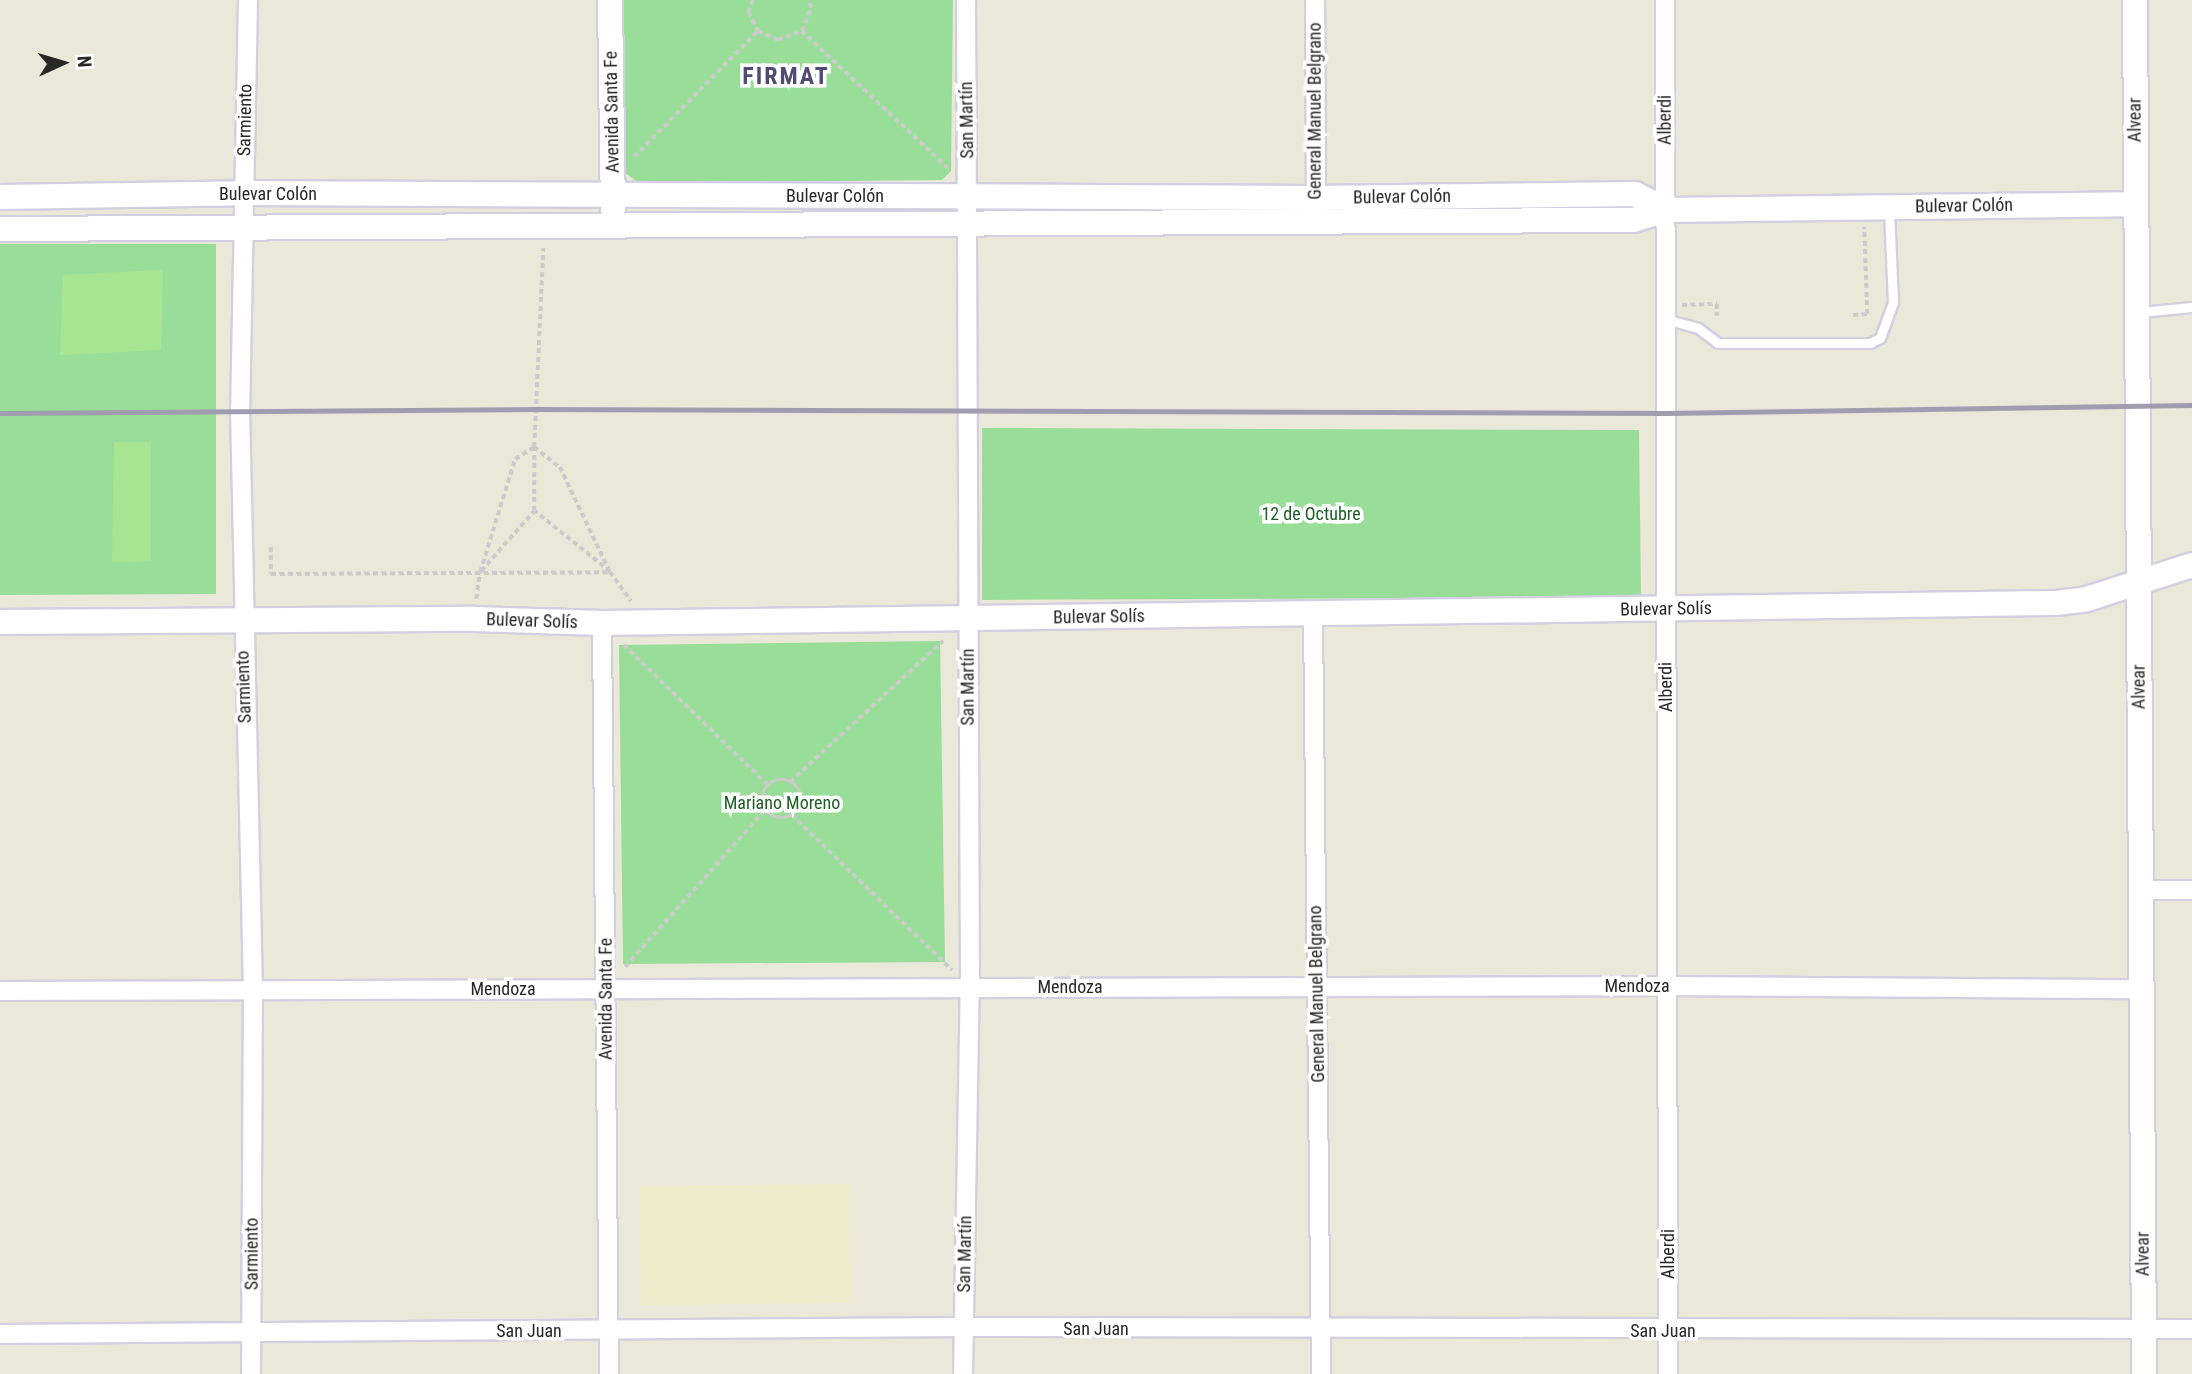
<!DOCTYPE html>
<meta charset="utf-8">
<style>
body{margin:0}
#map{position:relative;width:2192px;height:1374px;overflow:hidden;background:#e9e8d9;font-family:"Roboto Condensed",sans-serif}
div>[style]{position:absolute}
.education>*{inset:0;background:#ebebc9}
.green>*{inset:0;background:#99de98}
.pitch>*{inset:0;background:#a8e593}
.path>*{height:3.5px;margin-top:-1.75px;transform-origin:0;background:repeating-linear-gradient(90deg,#cbcbcb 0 5px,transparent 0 8.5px)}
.path>.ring{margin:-1.75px;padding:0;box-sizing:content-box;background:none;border:3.5px solid #cbcbcb;border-radius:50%}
.roads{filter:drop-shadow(2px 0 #d1cfe0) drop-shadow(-2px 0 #d1cfe0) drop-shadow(0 2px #d1cfe0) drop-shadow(0 -2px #d1cfe0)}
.lane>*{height:9px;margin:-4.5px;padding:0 4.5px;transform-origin:4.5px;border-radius:4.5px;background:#fff}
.street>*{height:18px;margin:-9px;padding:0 9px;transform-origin:9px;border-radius:9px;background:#fff}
.secondary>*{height:24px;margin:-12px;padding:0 12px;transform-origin:12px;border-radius:12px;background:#fff}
.rail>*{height:5px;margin:-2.5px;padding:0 2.5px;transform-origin:2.5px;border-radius:2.5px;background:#a09db1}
span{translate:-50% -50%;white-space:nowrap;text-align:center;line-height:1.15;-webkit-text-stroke:7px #fff;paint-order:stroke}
.street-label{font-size:18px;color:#272727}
.park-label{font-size:18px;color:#1c5f24}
.district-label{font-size:24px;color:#514a75;font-weight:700;letter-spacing:2px}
.north{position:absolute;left:28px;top:28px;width:70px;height:70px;-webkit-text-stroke:5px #fff;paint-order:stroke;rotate:86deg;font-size:19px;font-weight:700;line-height:28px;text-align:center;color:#272727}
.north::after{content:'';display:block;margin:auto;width:24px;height:32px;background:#272727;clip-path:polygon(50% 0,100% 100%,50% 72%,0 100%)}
</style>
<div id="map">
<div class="education">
<i style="clip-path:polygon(850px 1184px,852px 1303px,641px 1305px,640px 1186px)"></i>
</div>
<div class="green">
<i style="clip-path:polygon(621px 0,953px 0,951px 171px,942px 180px,639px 183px,621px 170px)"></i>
<i style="clip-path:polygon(0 244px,216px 244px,216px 594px,0 595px)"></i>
<i style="clip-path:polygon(982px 428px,1639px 430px,1641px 597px,982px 600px)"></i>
<i style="clip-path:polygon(940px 641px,945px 962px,623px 964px,619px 645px)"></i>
</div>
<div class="pitch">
<i style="clip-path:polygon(163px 270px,161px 350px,60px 355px,63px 275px)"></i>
<i style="clip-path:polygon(114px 442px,151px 442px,151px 561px,112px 562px)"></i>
</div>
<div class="path">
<i style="left:753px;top:0;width:13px;rotate:108deg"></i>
<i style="left:749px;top:12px;width:21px;rotate:65deg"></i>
<i style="left:758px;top:31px;width:22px;rotate:24deg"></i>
<i style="left:778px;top:40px;width:26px;rotate:-21deg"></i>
<i style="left:802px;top:31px;width:25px;rotate:-69deg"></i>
<i style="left:811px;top:8px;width:9px;rotate:-111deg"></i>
<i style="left:802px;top:31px;width:200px;rotate:43.2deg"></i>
<i style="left:634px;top:157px;width:177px;rotate:-45.5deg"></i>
<i style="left:1682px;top:305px;width:35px;rotate:-2deg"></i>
<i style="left:1717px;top:304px;width:12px;rotate:90deg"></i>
<i style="left:1853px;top:315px;width:14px;rotate:-4deg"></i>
<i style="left:1867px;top:314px;width:87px;rotate:-92deg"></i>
<i style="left:534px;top:447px;width:33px;rotate:38deg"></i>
<i style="left:560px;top:467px;width:116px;rotate:64.5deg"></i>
<i style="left:610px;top:572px;width:36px;rotate:54deg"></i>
<i style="left:271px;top:547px;width:27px;rotate:90deg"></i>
<i style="left:271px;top:574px;width:339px;rotate:-0.3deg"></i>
<i style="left:610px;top:572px;width:97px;rotate:-141.2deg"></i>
<i style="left:481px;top:571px;width:80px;rotate:-48.5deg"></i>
<i style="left:534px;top:511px;width:64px;rotate:-90deg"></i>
<i style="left:476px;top:599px;width:27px;rotate:-82deg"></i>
<i style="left:480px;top:572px;width:118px;rotate:-72.8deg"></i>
<i style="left:515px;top:459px;width:22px;rotate:-32deg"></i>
<i style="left:534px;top:447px;width:199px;rotate:-87.4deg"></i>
<i style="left:624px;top:645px;width:201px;rotate:44.2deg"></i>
<i class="ring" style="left:763px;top:780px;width:34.5px;height:34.5px"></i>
<i style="left:790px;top:782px;width:208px;rotate:-42.7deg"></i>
<i style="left:792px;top:815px;width:223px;rotate:44.1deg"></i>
<i style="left:625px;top:967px;width:210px;rotate:-48.3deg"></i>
</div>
<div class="roads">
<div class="lane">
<i style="left:2140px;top:312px;width:52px;rotate:-5.5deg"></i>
<i style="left:1665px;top:319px;width:34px;rotate:15deg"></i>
<i style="left:1698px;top:328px;width:25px;rotate:37deg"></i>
<i style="left:1718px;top:343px;width:152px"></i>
<i style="left:1870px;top:343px;width:11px;rotate:-27deg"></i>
<i style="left:1880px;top:338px;width:38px;rotate:-70deg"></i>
<i style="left:1893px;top:302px;width:93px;rotate:-92.5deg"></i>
</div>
<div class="street">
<i style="left:248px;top:0;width:409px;rotate:91.1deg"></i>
<i style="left:240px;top:409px;width:581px;rotate:88.72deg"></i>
<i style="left:253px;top:990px;width:384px;rotate:90.3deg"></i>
<i style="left:1315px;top:0;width:210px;rotate:89.7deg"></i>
<i style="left:1665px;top:0;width:1374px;rotate:89.87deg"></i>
<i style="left:1313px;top:614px;width:760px;rotate:89.4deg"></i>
<i style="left:602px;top:623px;width:751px;rotate:89.47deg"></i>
<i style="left:2140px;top:890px;width:52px"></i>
<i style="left:0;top:991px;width:1669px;rotate:-0.17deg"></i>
<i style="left:1669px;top:986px;width:472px;rotate:0.4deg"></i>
<i style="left:0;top:1334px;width:963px;rotate:-0.42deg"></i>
<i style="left:963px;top:1327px;width:1229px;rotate:0.09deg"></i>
<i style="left:963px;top:1374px;width:387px;rotate:-89deg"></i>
<i style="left:970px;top:987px;width:987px;rotate:-90.23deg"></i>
</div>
<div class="secondary">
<i style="left:610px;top:0;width:209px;rotate:89.2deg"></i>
<i style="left:2135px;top:0;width:1374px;rotate:89.62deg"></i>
<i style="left:0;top:197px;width:243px;rotate:-0.9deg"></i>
<i style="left:243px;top:193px;width:1073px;rotate:0.27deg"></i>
<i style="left:1316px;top:198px;width:319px;rotate:-0.7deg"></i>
<i style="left:1635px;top:194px;width:35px;rotate:27deg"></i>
<i style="left:0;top:229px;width:1633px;rotate:-0.32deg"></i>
<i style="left:1633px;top:220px;width:34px;rotate:-17deg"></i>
<i style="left:1666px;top:210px;width:470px;rotate:-0.7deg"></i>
<i style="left:0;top:622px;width:473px;rotate:-0.4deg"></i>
<i style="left:473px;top:619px;width:129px;rotate:1.8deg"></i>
<i style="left:602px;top:623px;width:1454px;rotate:-0.79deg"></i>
<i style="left:2056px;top:603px;width:31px;rotate:-7deg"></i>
<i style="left:2087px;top:599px;width:110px;rotate:-17.9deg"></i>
</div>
</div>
<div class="rail">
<i style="left:0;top:413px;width:537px;rotate:-0.43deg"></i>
<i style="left:537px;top:409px;width:1129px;rotate:0.2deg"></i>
<i style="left:1666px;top:413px;width:526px;rotate:-0.87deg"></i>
</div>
<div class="street-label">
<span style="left:1315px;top:111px;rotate:-90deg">General Manuel Belgrano</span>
<span style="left:612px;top:112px;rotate:-91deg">Avenida Santa Fe</span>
<span style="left:245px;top:120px;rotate:-89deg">Sarmiento</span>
<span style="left:967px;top:120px;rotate:-91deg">San Martín</span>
<span style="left:1665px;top:120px;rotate:-90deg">Alberdi</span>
<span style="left:2135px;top:120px;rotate:-90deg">Alvear</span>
<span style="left:268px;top:194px">Bulevar Colón</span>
<span style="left:835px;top:196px">Bulevar Colón</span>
<span style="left:1402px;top:197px;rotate:-1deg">Bulevar Colón</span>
<span style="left:1964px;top:206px;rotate:-1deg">Bulevar Colón</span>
<span style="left:1666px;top:609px;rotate:-1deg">Bulevar Solís</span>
<span style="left:1099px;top:617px;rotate:-1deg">Bulevar Solís</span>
<span style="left:532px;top:621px;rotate:2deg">Bulevar Solís</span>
<span style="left:244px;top:687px;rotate:-92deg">Sarmiento</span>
<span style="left:968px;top:687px;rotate:-90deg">San Martín</span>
<span style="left:1666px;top:687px;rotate:-91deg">Alberdi</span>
<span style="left:2139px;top:687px;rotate:-90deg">Alvear</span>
<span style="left:1637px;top:986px">Mendoza</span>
<span style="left:1070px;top:987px">Mendoza</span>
<span style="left:503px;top:989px">Mendoza</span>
<span style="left:1317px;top:994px;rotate:-91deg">General Manuel Belgrano</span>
<span style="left:606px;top:999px;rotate:-90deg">Avenida Santa Fe</span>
<span style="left:252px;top:1254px;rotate:-90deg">Sarmiento</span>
<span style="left:965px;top:1254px;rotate:-89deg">San Martín</span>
<span style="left:1668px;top:1254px;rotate:-90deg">Alberdi</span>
<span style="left:2143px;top:1254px;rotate:-90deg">Alvear</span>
<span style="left:1096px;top:1329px">San Juan</span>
<span style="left:529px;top:1331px">San Juan</span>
<span style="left:1663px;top:1331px">San Juan</span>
</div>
<div class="park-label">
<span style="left:1311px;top:514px">12 de Octubre</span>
<span style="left:782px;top:803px">Mariano Moreno</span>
</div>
<div class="district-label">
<span style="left:786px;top:77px">FIRMAT</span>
</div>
<div class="north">N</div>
</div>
